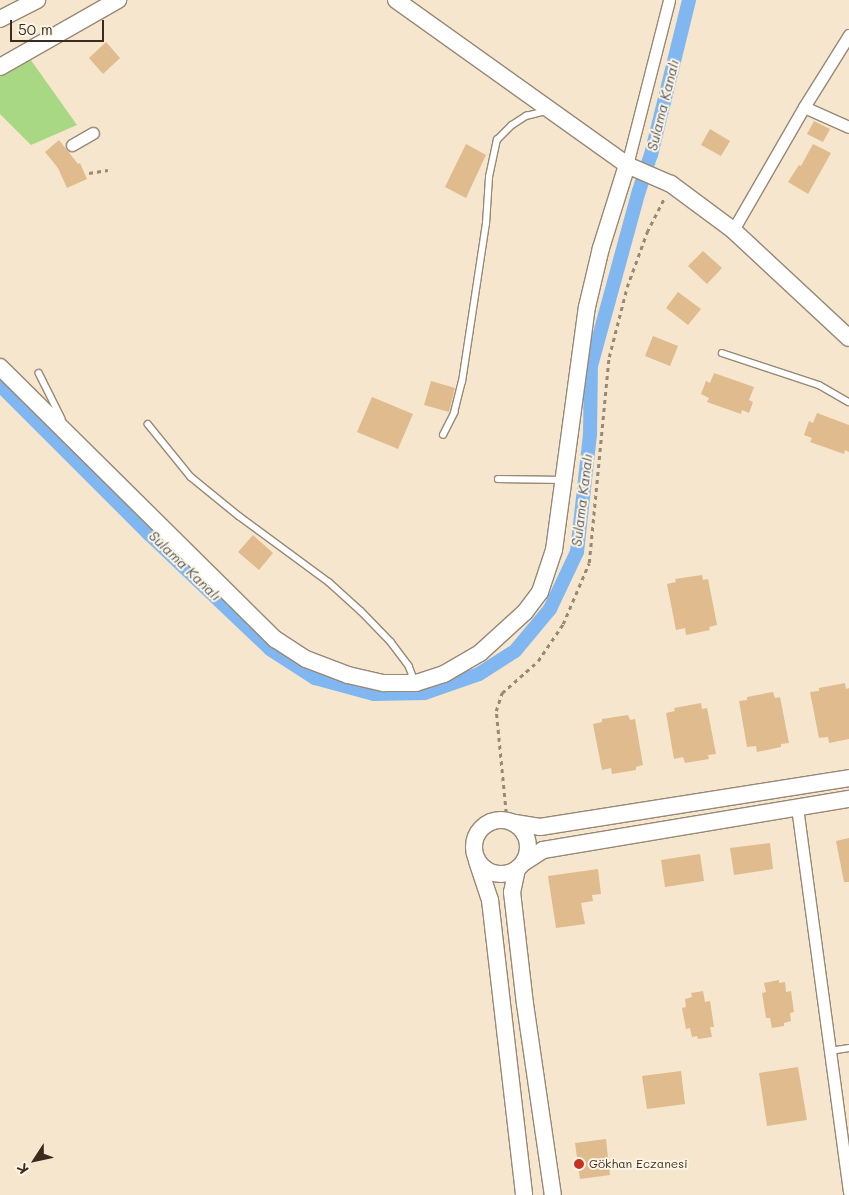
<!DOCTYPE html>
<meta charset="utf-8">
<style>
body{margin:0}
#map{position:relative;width:849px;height:1195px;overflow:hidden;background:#f6e6cd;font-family:Mali,sans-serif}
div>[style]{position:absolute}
.green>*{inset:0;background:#a9d885}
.canal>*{height:14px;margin:-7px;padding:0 7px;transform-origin:7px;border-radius:7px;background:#81b7f0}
.building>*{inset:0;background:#dfbb8e}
.path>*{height:2.5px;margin-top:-1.25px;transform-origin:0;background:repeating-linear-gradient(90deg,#988876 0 4px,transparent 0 8px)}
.roads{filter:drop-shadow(1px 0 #988876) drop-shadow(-1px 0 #988876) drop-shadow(0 1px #988876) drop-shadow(0 -1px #988876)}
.lane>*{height:5.5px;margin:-2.75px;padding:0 2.75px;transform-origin:2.75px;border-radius:2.75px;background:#fff}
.street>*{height:11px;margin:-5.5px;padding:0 5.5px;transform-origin:5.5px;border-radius:5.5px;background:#fff}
.secondary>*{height:16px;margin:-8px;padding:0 8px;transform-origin:8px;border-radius:8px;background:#fff}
.secondary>.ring{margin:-8px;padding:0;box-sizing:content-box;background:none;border:16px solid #fff;border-radius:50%}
.dots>*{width:14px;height:14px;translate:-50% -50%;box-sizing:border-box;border:2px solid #fcf5e5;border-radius:50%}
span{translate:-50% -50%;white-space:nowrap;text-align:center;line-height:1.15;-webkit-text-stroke:4px #fcf5e5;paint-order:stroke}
.poi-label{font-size:12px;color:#3b2a1e}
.left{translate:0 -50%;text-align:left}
.water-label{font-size:14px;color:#50545d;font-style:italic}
.north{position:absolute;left:10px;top:1135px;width:50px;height:50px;-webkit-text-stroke:4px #fcf5e5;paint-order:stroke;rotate:235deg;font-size:14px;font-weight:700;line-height:20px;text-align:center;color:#3b2a1e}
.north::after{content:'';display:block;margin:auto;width:18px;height:22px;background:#3b2a1e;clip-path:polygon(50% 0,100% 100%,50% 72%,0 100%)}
.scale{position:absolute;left:10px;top:20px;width:94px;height:22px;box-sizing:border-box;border:2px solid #3b2a1e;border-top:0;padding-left:6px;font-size:15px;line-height:18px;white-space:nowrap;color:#3b2a1e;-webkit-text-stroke:4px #fcf5e5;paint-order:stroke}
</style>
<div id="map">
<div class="green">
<i style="clip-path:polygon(28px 56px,77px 125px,31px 145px,0 114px,0 73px)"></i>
</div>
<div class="canal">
<i style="left:0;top:385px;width:211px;rotate:45deg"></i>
<i style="left:149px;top:534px;width:167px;rotate:43.5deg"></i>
<i style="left:270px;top:649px;width:54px;rotate:32.8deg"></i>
<i style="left:315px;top:678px;width:61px;rotate:15.2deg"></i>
<i style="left:374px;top:694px;width:51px;rotate:-1.1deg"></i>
<i style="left:425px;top:693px;width:57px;rotate:-19.4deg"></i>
<i style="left:479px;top:674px;width:43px;rotate:-32.6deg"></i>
<i style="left:515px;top:651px;width:55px;rotate:-50.2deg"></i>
<i style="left:550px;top:609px;width:63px;rotate:-64.7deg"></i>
<i style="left:577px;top:552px;width:119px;rotate:-83.7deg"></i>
<i style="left:590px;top:434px;width:68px;rotate:-89.2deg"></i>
<i style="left:591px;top:366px;width:181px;rotate:-74.7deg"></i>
<i style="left:639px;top:191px;width:38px;rotate:-72deg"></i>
<i style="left:651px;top:155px;width:160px;rotate:-76.2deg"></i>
</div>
<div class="building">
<i style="clip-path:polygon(106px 42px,120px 58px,103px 74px,89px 58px)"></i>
<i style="clip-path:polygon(814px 121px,830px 129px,823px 142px,807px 134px)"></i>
<i style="clip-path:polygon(710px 129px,730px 141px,721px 156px,701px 145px)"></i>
<i style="clip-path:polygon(59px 140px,78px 164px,80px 163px,87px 179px,67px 188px,58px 168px,45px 152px)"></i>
<i style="clip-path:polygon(466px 144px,486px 155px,466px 198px,445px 187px)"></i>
<i style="clip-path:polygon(813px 144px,831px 153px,808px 194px,788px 182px,799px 165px,801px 166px)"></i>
<i style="clip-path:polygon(703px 251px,722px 268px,707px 284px,688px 266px)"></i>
<i style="clip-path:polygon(678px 292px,701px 309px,688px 325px,666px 308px)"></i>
<i style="clip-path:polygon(653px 336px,678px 346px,670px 366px,645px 356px)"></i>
<i style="clip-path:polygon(714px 373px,754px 387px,749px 400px,753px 402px,749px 413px,742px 410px,741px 414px,707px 402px,709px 398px,701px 394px,706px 381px,710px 383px)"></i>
<i style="clip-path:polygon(431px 381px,455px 388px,449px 412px,424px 405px)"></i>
<i style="clip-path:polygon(372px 397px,413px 414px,398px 449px,357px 432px)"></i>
<i style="clip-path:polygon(817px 413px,849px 425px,849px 452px,845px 450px,844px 454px,810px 442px,812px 438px,804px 435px,809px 421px,813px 423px)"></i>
<i style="clip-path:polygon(253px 535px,273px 553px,259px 570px,238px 552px)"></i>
<i style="clip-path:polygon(702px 575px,703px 580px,708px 579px,717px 625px,709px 627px,710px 630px,686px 635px,685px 628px,676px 630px,667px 584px,676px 582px,675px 579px)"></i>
<i style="clip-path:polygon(845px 683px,846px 689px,849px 688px,849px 739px,829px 743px,828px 737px,819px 738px,810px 692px,819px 691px,819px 688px)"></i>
<i style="clip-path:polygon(773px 692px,775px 698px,780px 697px,789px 743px,781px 744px,781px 747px,757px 752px,756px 746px,747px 747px,739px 701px,747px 700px,747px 697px)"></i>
<i style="clip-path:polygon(701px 703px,702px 709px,707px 708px,716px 754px,708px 755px,709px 759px,685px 763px,683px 757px,674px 759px,666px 713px,675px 711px,674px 708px)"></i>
<i style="clip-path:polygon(628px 715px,630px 720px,635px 719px,643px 765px,636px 767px,636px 770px,612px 774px,611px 768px,602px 770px,593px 724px,602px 722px,602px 719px)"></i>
<i style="clip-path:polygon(849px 838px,849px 882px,844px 882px,836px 841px)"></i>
<i style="clip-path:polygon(770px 843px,773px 869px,734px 875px,730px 848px)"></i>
<i style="clip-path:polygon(700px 854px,704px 881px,665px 887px,661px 860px)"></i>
<i style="clip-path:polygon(598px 869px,601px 894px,592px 895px,593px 901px,581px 903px,585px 924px,556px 928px,548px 876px)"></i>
<i style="clip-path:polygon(779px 980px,779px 983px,785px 982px,786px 992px,791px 991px,794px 1012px,790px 1013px,791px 1021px,784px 1023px,784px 1026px,772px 1028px,770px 1018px,766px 1018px,762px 993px,766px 992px,764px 983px)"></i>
<i style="clip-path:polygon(703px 991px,705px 1002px,710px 1001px,714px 1027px,710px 1027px,712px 1037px,698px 1039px,697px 1036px,692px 1037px,690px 1028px,686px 1029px,682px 1008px,686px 1007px,685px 999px,692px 997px,691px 993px)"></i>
<i style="clip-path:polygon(798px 1067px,807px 1120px,767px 1126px,759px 1073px)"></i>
<i style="clip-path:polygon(681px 1071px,685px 1104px,647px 1109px,642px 1076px)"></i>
<i style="clip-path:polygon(606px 1139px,610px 1175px,580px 1179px,575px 1143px)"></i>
</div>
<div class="path">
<i style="left:89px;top:173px;width:19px;rotate:-9deg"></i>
<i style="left:506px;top:813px;width:102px;rotate:-95.6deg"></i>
<i style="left:496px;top:711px;width:19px;rotate:-72deg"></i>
<i style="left:502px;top:693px;width:48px;rotate:-41.6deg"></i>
<i style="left:538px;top:661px;width:45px;rotate:-56deg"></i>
<i style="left:563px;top:624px;width:66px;rotate:-66.9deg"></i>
<i style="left:589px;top:563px;width:207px;rotate:-84.5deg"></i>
<i style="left:609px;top:357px;width:72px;rotate:-75.6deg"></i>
<i style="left:627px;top:287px;width:59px;rotate:-70deg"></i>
<i style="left:647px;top:232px;width:39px;rotate:-63deg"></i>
</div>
<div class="roads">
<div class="lane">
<i style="left:722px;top:353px;width:102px;rotate:18.3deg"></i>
<i style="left:819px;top:385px;width:34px;rotate:30deg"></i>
<i style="left:39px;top:373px;width:51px;rotate:63.4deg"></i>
<i style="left:148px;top:424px;width:68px;rotate:50.9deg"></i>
<i style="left:191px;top:477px;width:62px;rotate:39.1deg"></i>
<i style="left:239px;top:516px;width:112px;rotate:36.3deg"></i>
<i style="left:329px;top:582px;width:43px;rotate:42.2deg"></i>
<i style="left:361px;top:611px;width:43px;rotate:45.9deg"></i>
<i style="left:391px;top:642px;width:30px;rotate:53deg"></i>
<i style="left:409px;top:666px;width:17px;rotate:69deg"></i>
<i style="left:443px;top:435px;width:25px;rotate:-63deg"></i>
<i style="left:454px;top:413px;width:32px;rotate:-76deg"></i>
<i style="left:462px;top:382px;width:160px;rotate:-81.4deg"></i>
<i style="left:486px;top:224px;width:47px;rotate:-86.3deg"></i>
<i style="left:489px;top:177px;width:38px;rotate:-78deg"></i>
<i style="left:497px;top:140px;width:21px;rotate:-45deg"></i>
<i style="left:512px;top:125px;width:17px;rotate:-33deg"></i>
<i style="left:526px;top:116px;width:21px;rotate:-14deg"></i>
<i style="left:498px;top:479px;width:65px;rotate:0.9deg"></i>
<i style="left:830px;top:1051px;width:19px;rotate:-9deg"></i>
</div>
<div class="street">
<i style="left:804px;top:107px;width:49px;rotate:24deg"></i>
<i style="left:72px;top:145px;width:24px;rotate:-30deg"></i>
<i style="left:627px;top:165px;width:170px;rotate:-75.7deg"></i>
<i style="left:733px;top:230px;width:142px;rotate:-60deg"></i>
<i style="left:804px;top:107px;width:85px;rotate:-58deg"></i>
<i style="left:797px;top:807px;width:388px;rotate:82.3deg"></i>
</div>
<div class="secondary">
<i style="left:396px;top:0;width:284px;rotate:35.5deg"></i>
<i style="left:627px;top:165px;width:48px;rotate:23.4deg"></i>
<i style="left:671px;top:184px;width:77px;rotate:36.6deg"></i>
<i style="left:733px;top:230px;width:158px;rotate:43deg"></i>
<i style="left:0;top:19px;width:42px;rotate:-27.2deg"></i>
<i style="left:0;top:67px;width:136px;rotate:-29.6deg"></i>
<i style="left:0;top:367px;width:387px;rotate:44.7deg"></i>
<i style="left:275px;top:639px;width:37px;rotate:33deg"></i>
<i style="left:306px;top:659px;width:45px;rotate:20.9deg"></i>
<i style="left:348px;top:675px;width:37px;rotate:13deg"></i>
<i style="left:384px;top:683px;width:32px"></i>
<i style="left:416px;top:683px;width:29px;rotate:-18deg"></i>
<i style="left:444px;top:674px;width:42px;rotate:-30.3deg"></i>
<i style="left:480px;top:653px;width:61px;rotate:-42.3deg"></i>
<i style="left:525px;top:612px;width:25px;rotate:-53deg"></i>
<i style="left:540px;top:592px;width:44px;rotate:-71.6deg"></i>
<i style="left:554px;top:550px;width:245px;rotate:-82.3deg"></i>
<i style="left:587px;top:307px;width:61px;rotate:-76.7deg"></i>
<i style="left:601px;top:248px;width:87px;rotate:-72.6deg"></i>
<i class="ring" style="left:474px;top:820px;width:38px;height:38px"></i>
<i style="left:515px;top:823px;width:25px;rotate:9deg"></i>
<i style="left:540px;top:827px;width:313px;rotate:-9deg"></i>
<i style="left:477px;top:861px;width:41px;rotate:71.6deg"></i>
<i style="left:490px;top:900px;width:297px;rotate:83.4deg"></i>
<i style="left:523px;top:863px;width:24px;rotate:-33deg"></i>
<i style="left:543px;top:850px;width:310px;rotate:-9.5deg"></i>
<i style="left:517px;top:869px;width:24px;rotate:102deg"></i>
<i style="left:512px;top:892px;width:113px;rotate:83.4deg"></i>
<i style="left:525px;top:1004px;width:193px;rotate:81.7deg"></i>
</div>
</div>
<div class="dots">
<i style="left:579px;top:1164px;background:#c8321e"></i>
</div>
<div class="poi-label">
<span class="left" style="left:589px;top:1164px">Gökhan Eczanesi</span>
</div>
<div class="water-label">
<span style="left:663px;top:105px;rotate:-76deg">Sulama Kanalı</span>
<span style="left:582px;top:500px;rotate:-83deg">Sulama Kanalı</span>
<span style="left:185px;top:566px;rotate:44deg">Sulama Kanalı</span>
</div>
<div class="north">K</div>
<div class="scale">50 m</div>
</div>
